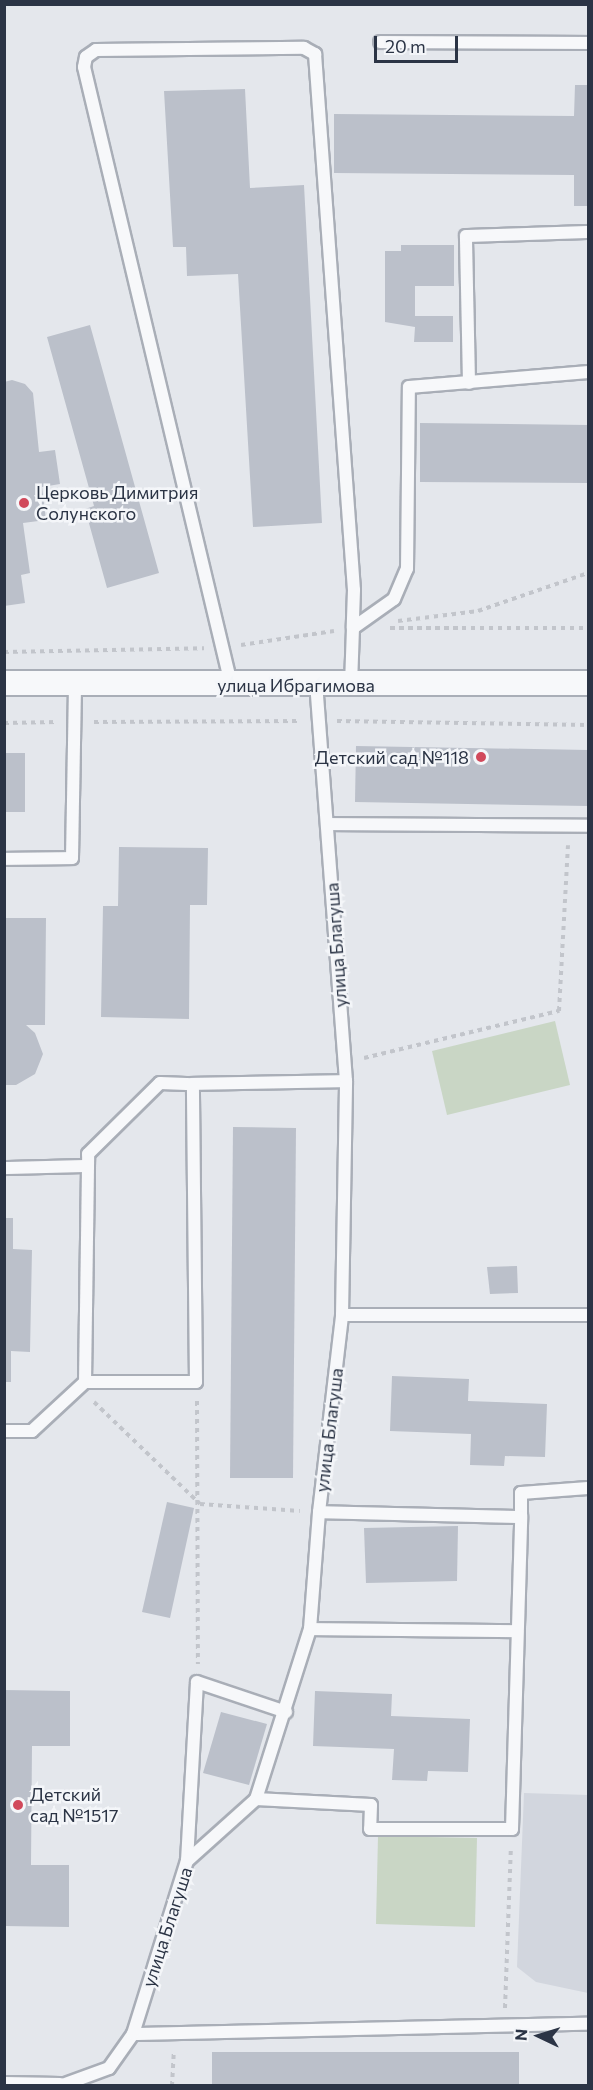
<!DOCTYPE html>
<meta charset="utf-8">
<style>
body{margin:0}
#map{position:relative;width:593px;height:2090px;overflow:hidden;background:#e4e7ec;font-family:Commissioner,sans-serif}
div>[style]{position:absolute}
.built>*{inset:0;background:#d2d6de}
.green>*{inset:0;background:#c9d6c5}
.building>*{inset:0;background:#bbc0ca}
.path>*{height:4px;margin-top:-2px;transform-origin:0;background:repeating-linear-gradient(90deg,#c2c5cb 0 4.5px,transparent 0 9px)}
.roads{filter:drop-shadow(2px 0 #a9aeb7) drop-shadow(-2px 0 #a9aeb7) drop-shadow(0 2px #a9aeb7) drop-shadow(0 -2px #a9aeb7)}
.service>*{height:12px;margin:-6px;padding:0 6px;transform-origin:6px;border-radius:6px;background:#f7f8fa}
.minor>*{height:24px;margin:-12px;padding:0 12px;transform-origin:12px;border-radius:12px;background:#f7f8fa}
.dots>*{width:16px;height:16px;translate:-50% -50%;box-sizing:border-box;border:3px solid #f4f6f9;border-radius:50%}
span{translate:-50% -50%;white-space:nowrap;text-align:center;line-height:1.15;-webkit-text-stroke:5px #f4f6f9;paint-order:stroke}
.poi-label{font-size:18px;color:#2b3445}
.left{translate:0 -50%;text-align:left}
.right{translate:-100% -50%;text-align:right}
.street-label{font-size:18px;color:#2b3445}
.frame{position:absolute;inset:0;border:6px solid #2b3445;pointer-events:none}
.north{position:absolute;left:509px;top:2006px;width:60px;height:60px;-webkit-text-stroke:4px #f4f6f9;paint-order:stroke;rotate:274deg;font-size:16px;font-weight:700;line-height:24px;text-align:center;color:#2b3445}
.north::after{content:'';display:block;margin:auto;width:21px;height:27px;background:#2b3445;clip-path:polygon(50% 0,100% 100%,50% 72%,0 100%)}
.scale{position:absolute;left:374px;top:36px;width:84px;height:27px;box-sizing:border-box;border:3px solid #2b3445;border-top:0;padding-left:8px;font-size:18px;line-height:21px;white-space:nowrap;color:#2b3445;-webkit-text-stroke:4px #f4f6f9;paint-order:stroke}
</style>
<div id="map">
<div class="built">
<i style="clip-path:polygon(524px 1793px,588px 1795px,588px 1993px,536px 1982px,517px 1967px)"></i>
</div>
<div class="green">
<i style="clip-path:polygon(555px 1021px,570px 1085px,447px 1115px,432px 1051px)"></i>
<i style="clip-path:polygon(378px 1836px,477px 1838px,475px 1927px,376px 1924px)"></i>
</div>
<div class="building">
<i style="clip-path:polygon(575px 85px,588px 85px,588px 206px,574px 206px,574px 175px,334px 173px,334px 114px,574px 116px)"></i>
<i style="clip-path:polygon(245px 89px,250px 188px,304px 185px,322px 523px,253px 527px,238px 274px,187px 276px,186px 247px,173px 247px,164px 91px)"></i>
<i style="clip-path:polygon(401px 245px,454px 245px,454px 286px,415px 286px,415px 316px,453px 316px,453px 342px,414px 342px,415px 327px,385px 322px,385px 251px,401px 251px)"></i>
<i style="clip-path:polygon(90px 325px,159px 573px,107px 588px,85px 509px,94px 506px,47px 337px)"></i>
<i style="clip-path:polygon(12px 380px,25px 384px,33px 393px,39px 452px,55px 450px,60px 484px,42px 487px,46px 520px,23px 523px,30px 573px,21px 575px,25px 603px,4px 606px,4px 382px)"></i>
<i style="clip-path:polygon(420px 423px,588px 425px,588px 483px,420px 482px)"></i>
<i style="clip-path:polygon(356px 746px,588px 750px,588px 806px,355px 802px)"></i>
<i style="clip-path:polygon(4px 753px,25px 753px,25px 812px,4px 812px)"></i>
<i style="clip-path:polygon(119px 847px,208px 848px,207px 905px,190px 905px,189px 1019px,101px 1017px,103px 906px,118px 906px)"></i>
<i style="clip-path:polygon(4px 918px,46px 918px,45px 1025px,26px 1025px,35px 1033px,43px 1054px,35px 1074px,16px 1085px,4px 1085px)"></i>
<i style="clip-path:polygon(233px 1127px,296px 1128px,293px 1478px,230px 1478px)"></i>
<i style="clip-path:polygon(4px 1218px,13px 1218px,13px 1249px,32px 1250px,30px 1352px,11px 1351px,11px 1382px,4px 1382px)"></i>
<i style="clip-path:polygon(517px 1266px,518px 1293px,490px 1294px,487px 1267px)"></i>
<i style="clip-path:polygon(392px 1376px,469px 1379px,468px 1401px,547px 1404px,545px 1457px,505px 1456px,504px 1466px,470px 1465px,471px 1434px,390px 1431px)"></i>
<i style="clip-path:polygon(167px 1502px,194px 1508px,170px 1618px,142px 1612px)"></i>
<i style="clip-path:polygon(458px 1526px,457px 1581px,366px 1583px,364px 1528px)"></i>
<i style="clip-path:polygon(4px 1690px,70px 1691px,70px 1746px,32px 1746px,31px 1865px,69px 1865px,69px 1927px,4px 1926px)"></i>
<i style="clip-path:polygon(315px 1691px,392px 1694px,391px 1716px,470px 1719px,468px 1772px,428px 1771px,427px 1781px,392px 1780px,394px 1749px,313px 1746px)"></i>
<i style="clip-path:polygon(221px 1712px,267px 1724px,249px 1785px,203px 1773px)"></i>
<i style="clip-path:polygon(212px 2052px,519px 2052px,519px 2085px,212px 2085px)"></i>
</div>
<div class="path">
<i style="left:398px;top:621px;width:81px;rotate:-7.1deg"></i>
<i style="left:478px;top:611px;width:116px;rotate:-19.1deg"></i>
<i style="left:390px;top:628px;width:198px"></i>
<i style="left:241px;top:645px;width:94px;rotate:-8.6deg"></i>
<i style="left:4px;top:652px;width:200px;rotate:-1.1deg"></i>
<i style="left:337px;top:721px;width:251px;rotate:0.9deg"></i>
<i style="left:94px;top:722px;width:206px;rotate:-0.3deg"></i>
<i style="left:4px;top:723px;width:53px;rotate:-1.1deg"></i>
<i style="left:364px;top:1058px;width:201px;rotate:-13.6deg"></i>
<i style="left:559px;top:1011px;width:166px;rotate:-86.9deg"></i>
<i style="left:197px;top:1401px;width:263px;rotate:89.8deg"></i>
<i style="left:94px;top:1402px;width:147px;rotate:43.9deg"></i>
<i style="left:200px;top:1504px;width:100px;rotate:4deg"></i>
<i style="left:505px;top:2008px;width:161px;rotate:-87.9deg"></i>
<i style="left:172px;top:2086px;width:35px;rotate:-87deg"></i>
</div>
<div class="roads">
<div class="service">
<i style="left:380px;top:42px;width:208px;rotate:0.3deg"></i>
<i style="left:469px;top:383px;width:147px;rotate:-91.2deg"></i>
<i style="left:466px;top:236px;width:122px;rotate:-1.9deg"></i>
<i style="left:231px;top:684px;width:634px;rotate:-103.4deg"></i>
<i style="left:84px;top:67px;width:10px;rotate:-79deg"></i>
<i style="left:86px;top:57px;width:12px;rotate:-35deg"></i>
<i style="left:96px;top:50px;width:208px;rotate:-0.6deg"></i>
<i style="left:304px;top:48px;width:13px;rotate:29deg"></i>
<i style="left:315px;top:54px;width:537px;rotate:85.84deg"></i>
<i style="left:354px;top:590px;width:38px;rotate:92deg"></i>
<i style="left:351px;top:685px;width:57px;rotate:-88deg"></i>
<i style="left:353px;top:628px;width:50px;rotate:-35.3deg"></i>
<i style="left:394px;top:599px;width:33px;rotate:-67deg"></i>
<i style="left:407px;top:569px;width:182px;rotate:-89.4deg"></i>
<i style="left:409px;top:387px;width:180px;rotate:-4.8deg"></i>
<i style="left:327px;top:824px;width:261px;rotate:0.4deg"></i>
<i style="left:4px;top:859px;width:68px;rotate:-0.8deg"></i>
<i style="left:72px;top:858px;width:175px;rotate:-89deg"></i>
<i style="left:4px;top:1168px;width:84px;rotate:-1.4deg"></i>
<i style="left:342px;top:1315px;width:246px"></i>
<i style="left:85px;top:1382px;width:111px"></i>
<i style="left:196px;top:1382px;width:298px;rotate:-90.6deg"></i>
<i style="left:193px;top:1084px;width:153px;rotate:-1.1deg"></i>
<i style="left:4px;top:1431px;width:28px"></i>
<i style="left:32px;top:1431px;width:72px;rotate:-42.8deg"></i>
<i style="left:85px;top:1382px;width:228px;rotate:-89.2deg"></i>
<i style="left:88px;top:1154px;width:101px;rotate:-44.6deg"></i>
<i style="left:160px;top:1083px;width:33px;rotate:2deg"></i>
<i style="left:521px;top:1517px;width:24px;rotate:-90deg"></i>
<i style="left:521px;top:1493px;width:67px;rotate:-4.3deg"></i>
<i style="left:310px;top:1629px;width:206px;rotate:0.6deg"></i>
<i style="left:256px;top:1799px;width:115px;rotate:3deg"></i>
<i style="left:371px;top:1805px;width:24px;rotate:92deg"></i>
<i style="left:370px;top:1829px;width:142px"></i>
<i style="left:512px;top:1829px;width:312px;rotate:-88.3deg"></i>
<i style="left:521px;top:1517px;width:202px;rotate:-178.6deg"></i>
<i style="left:187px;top:1861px;width:179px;rotate:-86.8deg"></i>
<i style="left:197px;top:1682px;width:94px;rotate:18.6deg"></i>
<i style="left:133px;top:2034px;width:455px;rotate:-1.3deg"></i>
<i style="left:4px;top:2083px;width:56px;rotate:1deg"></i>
<i style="left:60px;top:2086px;width:52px;rotate:-20.2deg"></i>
<i style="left:109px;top:2068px;width:42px;rotate:-54.8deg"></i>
<i style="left:133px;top:2034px;width:181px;rotate:-72.7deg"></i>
<i style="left:187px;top:1861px;width:93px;rotate:-41.9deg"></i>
<i style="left:256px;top:1799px;width:178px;rotate:-72.4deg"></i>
<i style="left:310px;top:1629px;width:117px;rotate:-85.6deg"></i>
<i style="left:319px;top:1512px;width:198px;rotate:-83.3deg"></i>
<i style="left:342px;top:1315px;width:234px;rotate:-89deg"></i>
<i style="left:346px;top:1081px;width:397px;rotate:-94.3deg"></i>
</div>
<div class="minor">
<i style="left:4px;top:683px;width:584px"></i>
</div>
</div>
<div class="dots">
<i style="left:24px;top:503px;background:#d1495b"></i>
<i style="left:481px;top:757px;background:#d1495b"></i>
<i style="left:18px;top:1805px;background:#d1495b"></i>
</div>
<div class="poi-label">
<span class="left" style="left:36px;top:503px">Церковь Димитрия<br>Солунского</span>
<span class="right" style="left:469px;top:757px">Детский сад №118</span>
<span class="left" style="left:30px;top:1805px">Детский<br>сад №1517</span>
</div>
<div class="street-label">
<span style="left:296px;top:685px">улица Ибрагимова</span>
<span style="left:336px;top:945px;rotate:-94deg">улица Благуша</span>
<span style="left:329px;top:1430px;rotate:-83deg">улица Благуша</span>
<span style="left:167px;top:1927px;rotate:-72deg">улица Благуша</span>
</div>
<div class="frame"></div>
<div class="north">N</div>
<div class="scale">20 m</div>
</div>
